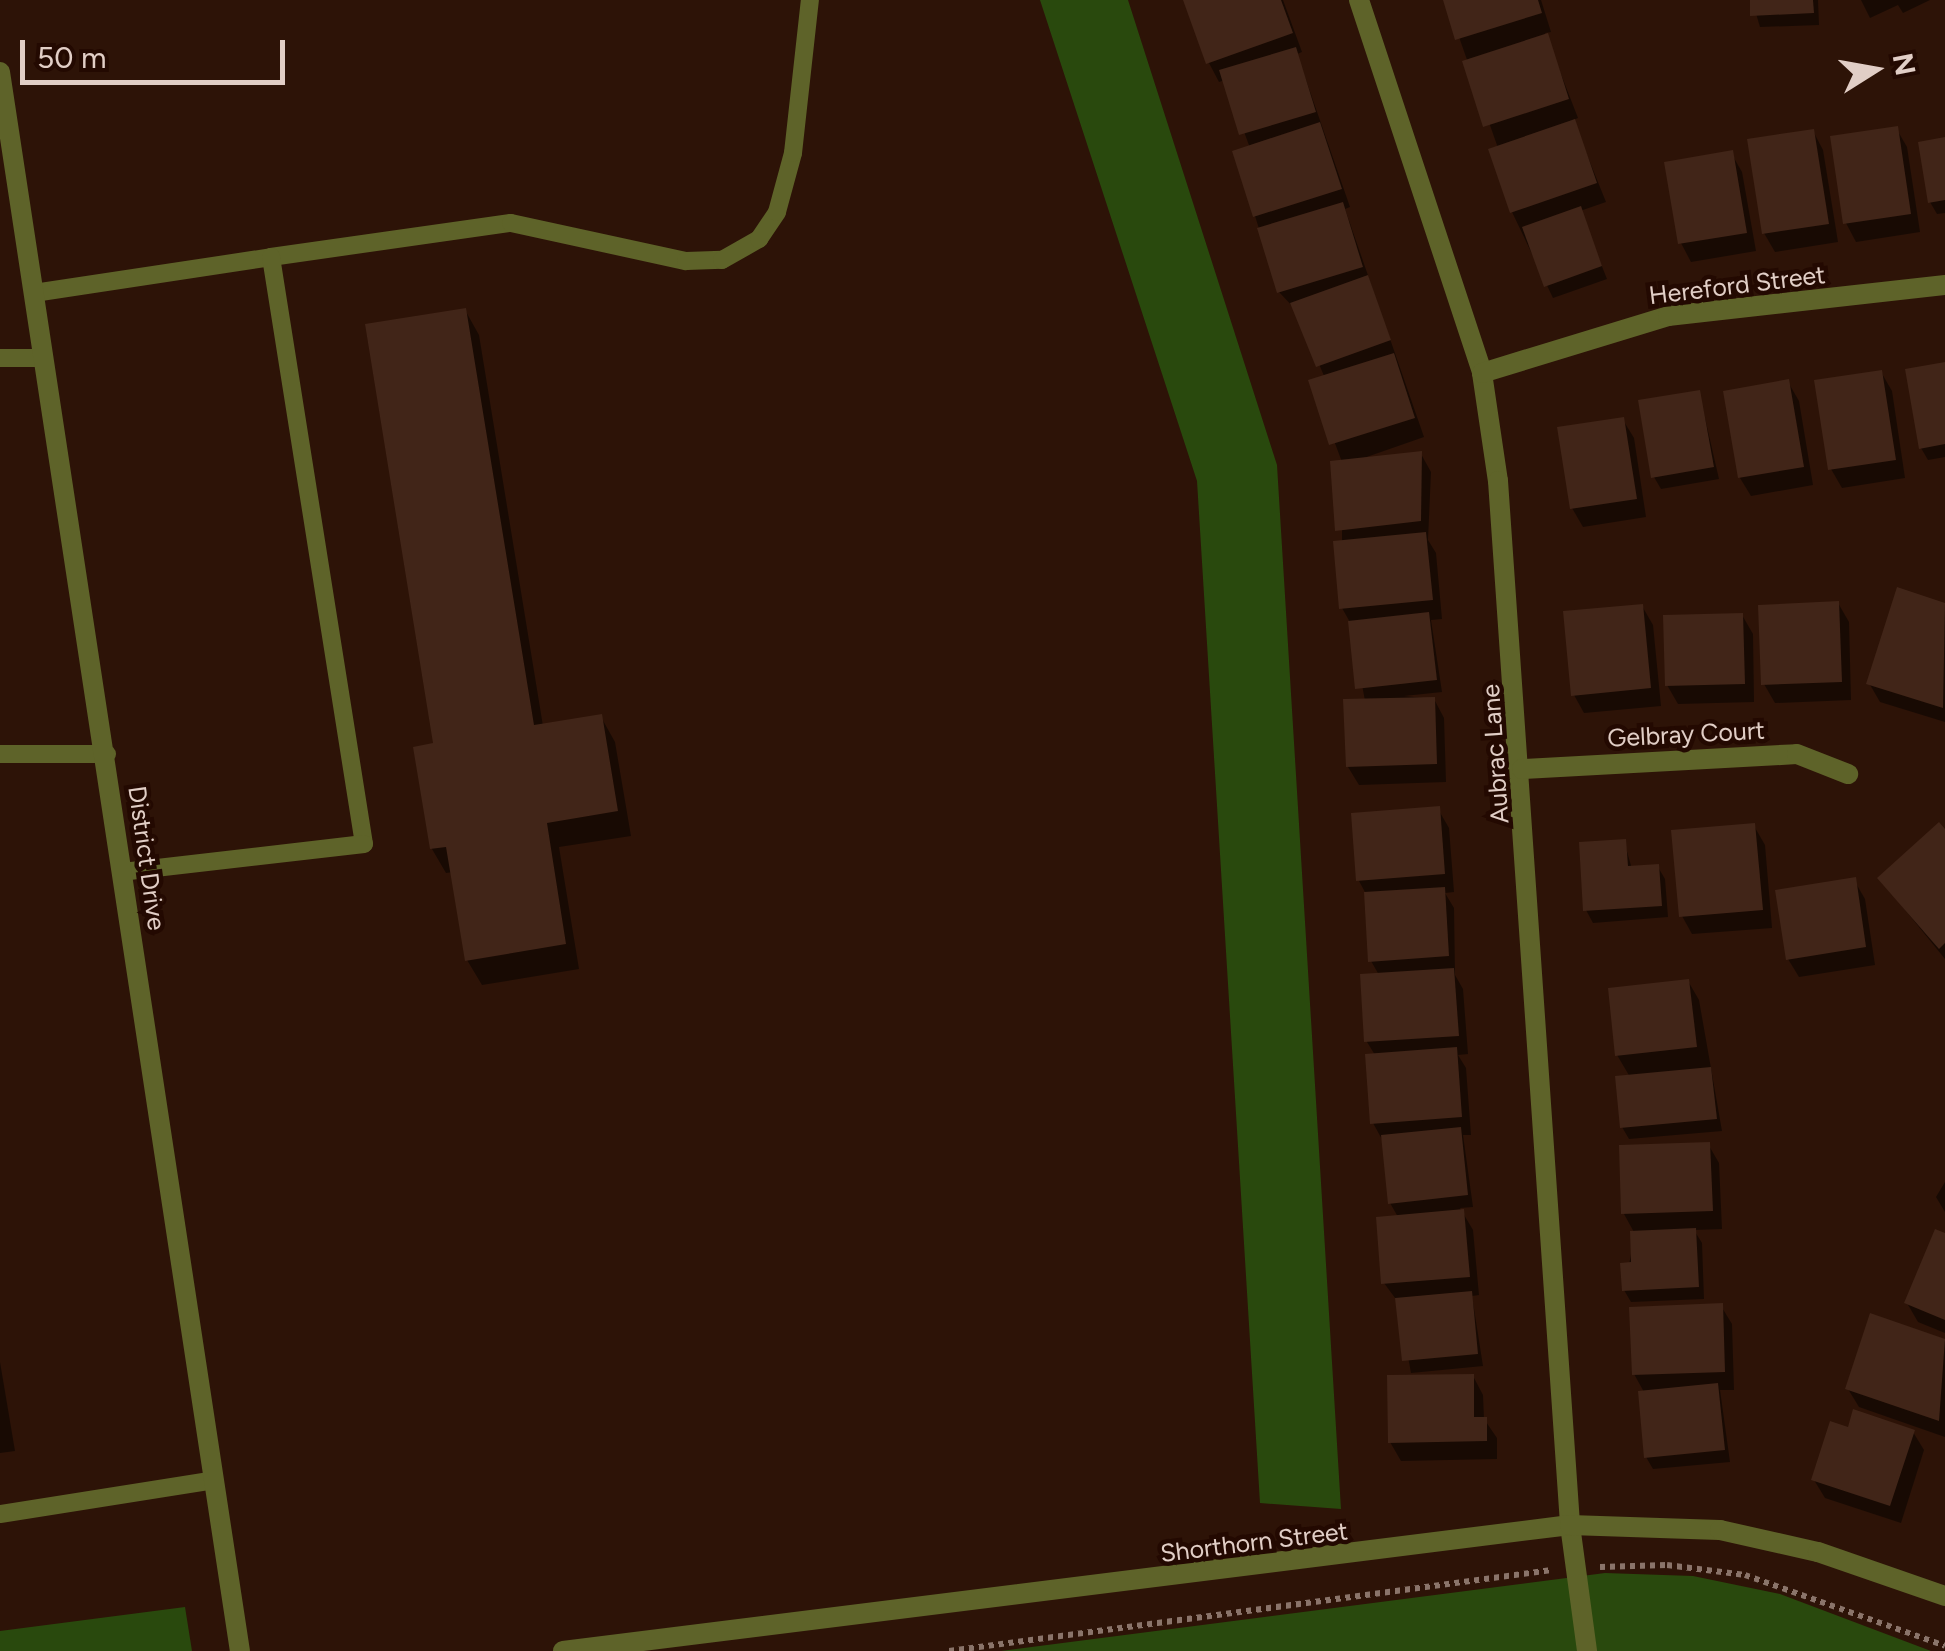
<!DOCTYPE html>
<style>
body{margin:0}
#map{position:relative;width:1945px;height:1651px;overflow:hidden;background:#2d1307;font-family:Figtree,sans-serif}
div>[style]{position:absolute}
.forest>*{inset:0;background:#29490d}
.shadow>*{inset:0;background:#0007}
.building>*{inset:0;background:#412518}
.path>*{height:6px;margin-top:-3px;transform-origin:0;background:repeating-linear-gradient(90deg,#8a746a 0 5px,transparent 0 10px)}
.service>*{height:18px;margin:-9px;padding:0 9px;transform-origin:9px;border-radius:9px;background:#5e6329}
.minor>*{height:20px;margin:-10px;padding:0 10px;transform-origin:10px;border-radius:10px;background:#5e6329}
span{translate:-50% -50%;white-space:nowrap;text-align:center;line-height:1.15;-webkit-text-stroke:9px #230901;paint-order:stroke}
.street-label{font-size:25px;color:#e1cec6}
.north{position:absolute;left:1825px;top:20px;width:100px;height:100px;-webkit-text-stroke:8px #230901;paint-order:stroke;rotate:79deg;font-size:28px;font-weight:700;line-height:40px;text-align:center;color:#e1cec6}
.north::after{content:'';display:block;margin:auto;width:35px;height:45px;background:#e1cec6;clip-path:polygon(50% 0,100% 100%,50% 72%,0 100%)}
.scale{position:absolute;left:20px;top:40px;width:265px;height:45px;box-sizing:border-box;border:5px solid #e1cec6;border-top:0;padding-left:12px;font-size:30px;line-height:35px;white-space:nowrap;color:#e1cec6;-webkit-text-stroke:8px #230901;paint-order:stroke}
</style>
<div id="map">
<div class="forest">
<i style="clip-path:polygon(1040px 0,1128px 0,1277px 465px,1341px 1509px,1260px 1503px,1197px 481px)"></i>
<i style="clip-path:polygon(1605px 1573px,1693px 1576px,1780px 1594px,1931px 1651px,1001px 1651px)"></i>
<i style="clip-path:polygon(185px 1607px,192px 1651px,0 1651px,0 1631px)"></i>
</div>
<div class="shadow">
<i style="clip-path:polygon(1192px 0,1283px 0,1302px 52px,1297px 54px,1350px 207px,1345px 209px,1424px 437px,1358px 460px,1421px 454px,1431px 472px,1428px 540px,1436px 553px,1442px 619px,1431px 620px,1442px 692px,1404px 696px,1434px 699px,1444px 718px,1446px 782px,1359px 785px,1348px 767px,1365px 701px,1351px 624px,1342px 608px,1342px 462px,1312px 382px,1325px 378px,1295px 309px,1279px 292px,1255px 216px,1250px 148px,1225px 80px,1219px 82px,1209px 63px,1186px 2px)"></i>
<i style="clip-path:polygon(1446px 0,1541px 0,1551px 32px,1545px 33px,1578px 118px,1573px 120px,1606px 202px,1580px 211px,1607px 279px,1553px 298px,1512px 212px,1498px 148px)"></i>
<i style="clip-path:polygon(1752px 0,1818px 0,1819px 25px,1760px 27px)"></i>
<i style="clip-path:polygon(1861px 0,1930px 0,1903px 13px,1898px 5px,1870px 18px)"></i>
<i style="clip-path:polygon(1896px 128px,1907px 147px,1920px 232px,1856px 242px,1846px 223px)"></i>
<i style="clip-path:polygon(1813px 131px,1823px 150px,1838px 242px,1775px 252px,1764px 233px)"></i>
<i style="clip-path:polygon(1945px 140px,1945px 213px,1937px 214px,1930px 202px)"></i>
<i style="clip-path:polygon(1731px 153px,1742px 172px,1756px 251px,1691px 262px,1681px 243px)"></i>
<i style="clip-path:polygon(465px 310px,479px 335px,543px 726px,601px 717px,615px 742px,631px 836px,559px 847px,579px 969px,482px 985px,467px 960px,453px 872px,446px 873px,432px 849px)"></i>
<i style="clip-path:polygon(1945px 365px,1945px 457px,1928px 460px,1921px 448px)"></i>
<i style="clip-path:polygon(1881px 372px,1892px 391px,1905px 478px,1842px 488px,1831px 469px)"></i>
<i style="clip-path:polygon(1788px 382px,1799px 401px,1813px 485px,1751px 496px,1740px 478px)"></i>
<i style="clip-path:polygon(1699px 392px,1719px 479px,1661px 489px,1654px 477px)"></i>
<i style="clip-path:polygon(1623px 420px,1634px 438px,1646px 517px,1583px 527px,1572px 508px)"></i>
<i style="clip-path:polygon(1898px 590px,1945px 605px,1945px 722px,1880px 702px,1869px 683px)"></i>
<i style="clip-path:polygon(1838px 603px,1849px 622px,1851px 700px,1775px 703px,1764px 684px)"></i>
<i style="clip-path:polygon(1642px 606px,1653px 625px,1661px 706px,1584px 713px,1574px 695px)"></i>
<i style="clip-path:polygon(1742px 615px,1753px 634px,1754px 702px,1678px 704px,1667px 685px)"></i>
<i style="clip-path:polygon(1438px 809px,1449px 828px,1454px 892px,1445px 893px,1454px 908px,1455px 975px,1463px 989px,1468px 1054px,1458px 1055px,1466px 1068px,1471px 1135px,1463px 1135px,1473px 1207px,1460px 1208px,1473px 1230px,1479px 1295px,1472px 1296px,1483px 1366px,1411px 1373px,1398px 1302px,1384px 1283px,1398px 1217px,1390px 1203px,1384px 1143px,1373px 1123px,1375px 1055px,1367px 1042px,1379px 975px,1371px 961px,1366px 894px,1359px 881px)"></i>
<i style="clip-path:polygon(1754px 826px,1765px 845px,1772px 928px,1692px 934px,1682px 916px)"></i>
<i style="clip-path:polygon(1945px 833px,1945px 959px,1880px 879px)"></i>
<i style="clip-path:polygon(1624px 841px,1632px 869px,1658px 867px,1665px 879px,1668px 917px,1593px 923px,1586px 910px)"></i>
<i style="clip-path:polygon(1854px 880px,1865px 899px,1875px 965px,1799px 977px,1788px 959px)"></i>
<i style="clip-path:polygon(1688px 981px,1699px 1000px,1722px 1131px,1629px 1139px,1622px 1127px,1630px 1077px,1617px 1055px)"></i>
<i style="clip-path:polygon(1708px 1144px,1719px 1163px,1722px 1229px,1694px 1230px,1702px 1243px,1704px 1299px,1631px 1302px,1624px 1290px,1635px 1234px,1624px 1214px)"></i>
<i style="clip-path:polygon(1945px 1182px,1945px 1212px,1936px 1197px)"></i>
<i style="clip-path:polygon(1945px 1236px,1945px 1333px,1918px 1322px,1907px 1303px)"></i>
<i style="clip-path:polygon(1721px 1306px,1732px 1324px,1734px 1390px,1720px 1390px,1730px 1462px,1653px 1469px,1646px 1457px,1644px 1392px,1634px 1374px)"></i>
<i style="clip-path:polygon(1872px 1316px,1945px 1341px,1945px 1437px,1859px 1407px,1848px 1389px)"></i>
<i style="clip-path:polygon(0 1362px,15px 1451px,0 1453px)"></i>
<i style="clip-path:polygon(1473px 1376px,1483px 1395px,1484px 1419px,1497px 1438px,1497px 1459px,1401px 1461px,1390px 1442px)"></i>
<i style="clip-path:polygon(1849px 1430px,1913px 1432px,1924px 1450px,1901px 1523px,1825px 1498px,1814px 1480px)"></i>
</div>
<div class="building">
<i style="clip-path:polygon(1183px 0,1281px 0,1293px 33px,1206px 64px)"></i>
<i style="clip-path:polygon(1443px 0,1538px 0,1542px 13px,1455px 40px)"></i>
<i style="clip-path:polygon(1750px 0,1813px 0,1814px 13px,1750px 16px)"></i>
<i style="clip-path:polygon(1548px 33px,1569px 99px,1483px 127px,1462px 61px)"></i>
<i style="clip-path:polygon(1296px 47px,1316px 112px,1239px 135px,1219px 70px)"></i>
<i style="clip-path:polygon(1575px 119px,1597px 183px,1510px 213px,1488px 149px)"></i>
<i style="clip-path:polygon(1320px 122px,1342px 189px,1253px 217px,1232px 151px)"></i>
<i style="clip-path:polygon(1898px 126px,1911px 214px,1843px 224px,1830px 136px)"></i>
<i style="clip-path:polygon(1814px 129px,1829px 224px,1762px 234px,1747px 139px)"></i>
<i style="clip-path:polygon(1945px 137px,1945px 200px,1928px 203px,1918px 142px)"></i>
<i style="clip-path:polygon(1733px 150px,1747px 233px,1678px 244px,1664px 162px)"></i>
<i style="clip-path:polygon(1343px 202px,1363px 267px,1277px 293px,1257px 228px)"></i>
<i style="clip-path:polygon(1581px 206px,1602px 266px,1544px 287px,1522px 227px)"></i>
<i style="clip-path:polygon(1368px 275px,1391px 340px,1316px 367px,1290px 303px)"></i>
<i style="clip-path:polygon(466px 308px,534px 725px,602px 714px,618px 811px,547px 823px,566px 944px,465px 961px,446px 847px,430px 849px,413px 747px,433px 743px,365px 324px)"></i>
<i style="clip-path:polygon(1394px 353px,1415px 418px,1329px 445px,1308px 380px)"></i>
<i style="clip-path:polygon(1945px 362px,1945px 444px,1919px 449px,1905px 369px)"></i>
<i style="clip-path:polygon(1882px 370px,1896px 460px,1828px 470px,1814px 380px)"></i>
<i style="clip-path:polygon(1789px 379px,1804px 467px,1738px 478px,1723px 391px)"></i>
<i style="clip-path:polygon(1700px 390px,1714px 467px,1651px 478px,1638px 400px)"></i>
<i style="clip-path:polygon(1624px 417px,1637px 499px,1570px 509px,1557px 427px)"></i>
<i style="clip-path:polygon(1422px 451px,1421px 521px,1335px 531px,1330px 461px)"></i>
<i style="clip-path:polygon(1426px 532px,1433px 600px,1339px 609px,1333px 541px)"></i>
<i style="clip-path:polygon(1897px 587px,1945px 603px,1943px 708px,1866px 684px)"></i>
<i style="clip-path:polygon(1839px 601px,1842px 682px,1761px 685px,1758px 605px)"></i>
<i style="clip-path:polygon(1643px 604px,1651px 688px,1571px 696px,1563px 611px)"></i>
<i style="clip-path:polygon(1429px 612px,1437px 680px,1355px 689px,1348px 621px)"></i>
<i style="clip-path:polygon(1743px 613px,1745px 684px,1665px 686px,1663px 615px)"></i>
<i style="clip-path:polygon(1435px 697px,1437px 764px,1346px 767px,1343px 699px)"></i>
<i style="clip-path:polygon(1440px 806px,1445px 874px,1356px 881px,1351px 813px)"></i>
<i style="clip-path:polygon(1939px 822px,1945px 829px,1945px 943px,1939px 949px,1877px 878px)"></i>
<i style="clip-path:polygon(1755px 823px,1763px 910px,1679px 917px,1671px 830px)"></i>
<i style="clip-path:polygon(1626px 839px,1628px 866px,1659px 864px,1662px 906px,1583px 911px,1579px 842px)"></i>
<i style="clip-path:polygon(1856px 877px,1866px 947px,1786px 960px,1775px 890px)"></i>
<i style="clip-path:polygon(1445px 887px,1449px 956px,1368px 962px,1364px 892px)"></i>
<i style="clip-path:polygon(1454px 968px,1459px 1036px,1364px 1042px,1360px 974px)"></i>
<i style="clip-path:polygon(1689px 979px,1697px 1047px,1615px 1056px,1608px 988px)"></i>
<i style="clip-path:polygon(1457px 1047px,1462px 1117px,1370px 1124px,1365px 1054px)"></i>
<i style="clip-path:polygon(1711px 1067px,1717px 1119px,1620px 1128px,1615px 1076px)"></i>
<i style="clip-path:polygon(1461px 1127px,1468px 1195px,1388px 1204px,1381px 1135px)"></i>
<i style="clip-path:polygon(1710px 1142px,1713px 1211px,1621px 1214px,1619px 1145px)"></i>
<i style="clip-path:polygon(1464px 1209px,1470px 1277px,1381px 1284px,1376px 1217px)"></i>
<i style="clip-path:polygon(1696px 1228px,1699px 1287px,1622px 1291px,1620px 1263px,1631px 1262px,1630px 1231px)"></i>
<i style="clip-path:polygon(1935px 1229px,1945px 1233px,1945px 1320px,1904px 1303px)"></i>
<i style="clip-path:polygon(1472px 1291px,1478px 1354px,1402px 1361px,1395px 1298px)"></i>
<i style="clip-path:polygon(1723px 1303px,1725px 1372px,1632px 1375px,1629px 1307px)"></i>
<i style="clip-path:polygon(1870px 1313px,1945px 1339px,1939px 1421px,1845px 1389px)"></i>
<i style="clip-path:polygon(1474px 1374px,1474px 1417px,1487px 1417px,1487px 1441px,1388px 1443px,1387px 1375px)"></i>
<i style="clip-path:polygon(1718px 1383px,1725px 1450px,1644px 1458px,1638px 1391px)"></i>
<i style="clip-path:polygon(1853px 1409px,1915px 1430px,1890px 1506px,1811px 1480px,1830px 1421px,1848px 1427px)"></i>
</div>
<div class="path">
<i style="left:1600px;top:1567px;width:67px;rotate:-1.7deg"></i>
<i style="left:1667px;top:1565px;width:79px;rotate:7.3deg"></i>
<i style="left:1745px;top:1575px;width:212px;rotate:19.5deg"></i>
<i style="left:949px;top:1651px;width:608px;rotate:-7.65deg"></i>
</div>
<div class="service">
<i style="left:271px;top:257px;width:242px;rotate:-8.1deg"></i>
<i style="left:511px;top:223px;width:179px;rotate:12.3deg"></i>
<i style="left:686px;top:261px;width:36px;rotate:-2deg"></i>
<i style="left:722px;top:260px;width:43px;rotate:-29.6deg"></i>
<i style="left:759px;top:239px;width:32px;rotate:-56deg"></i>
<i style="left:777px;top:212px;width:61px;rotate:-74.8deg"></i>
<i style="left:793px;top:153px;width:154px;rotate:-83.7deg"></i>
<i style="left:34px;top:293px;width:240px;rotate:-8.6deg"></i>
<i style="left:271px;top:257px;width:594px;rotate:81deg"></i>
<i style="left:364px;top:844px;width:243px;rotate:173.4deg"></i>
<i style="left:0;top:358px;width:44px"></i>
<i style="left:0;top:754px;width:107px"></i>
<i style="left:0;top:1514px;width:217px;rotate:-9deg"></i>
</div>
<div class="minor">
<i style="left:1359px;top:0;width:393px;rotate:71.7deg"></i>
<i style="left:1482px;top:373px;width:109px;rotate:81.6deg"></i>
<i style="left:1498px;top:481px;width:1046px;rotate:86.05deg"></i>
<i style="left:1570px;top:1525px;width:127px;rotate:82.3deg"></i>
<i style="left:0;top:72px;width:1597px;rotate:81.36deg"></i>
<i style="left:1482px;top:373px;width:195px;rotate:-17deg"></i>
<i style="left:1668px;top:316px;width:279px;rotate:-6.4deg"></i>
<i style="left:1522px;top:769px;width:275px;rotate:-3.1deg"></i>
<i style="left:1797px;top:754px;width:55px;rotate:21.4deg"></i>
<i style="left:563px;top:1651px;width:1015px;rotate:-7.13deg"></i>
<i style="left:1570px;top:1525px;width:150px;rotate:1.9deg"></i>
<i style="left:1720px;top:1530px;width:100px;rotate:12.7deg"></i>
<i style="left:1818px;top:1552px;width:134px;rotate:19.1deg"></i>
</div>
<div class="street-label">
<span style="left:1737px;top:285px;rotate:-7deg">Hereford Street</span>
<span style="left:1686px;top:734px;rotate:-3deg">Gelbray Court</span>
<span style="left:1495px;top:754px;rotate:-94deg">Aubrac Lane</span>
<span style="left:147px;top:858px;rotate:82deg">District Drive</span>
<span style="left:1254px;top:1542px;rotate:-7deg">Shorthorn Street</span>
</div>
<div class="north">N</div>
<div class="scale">50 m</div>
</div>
